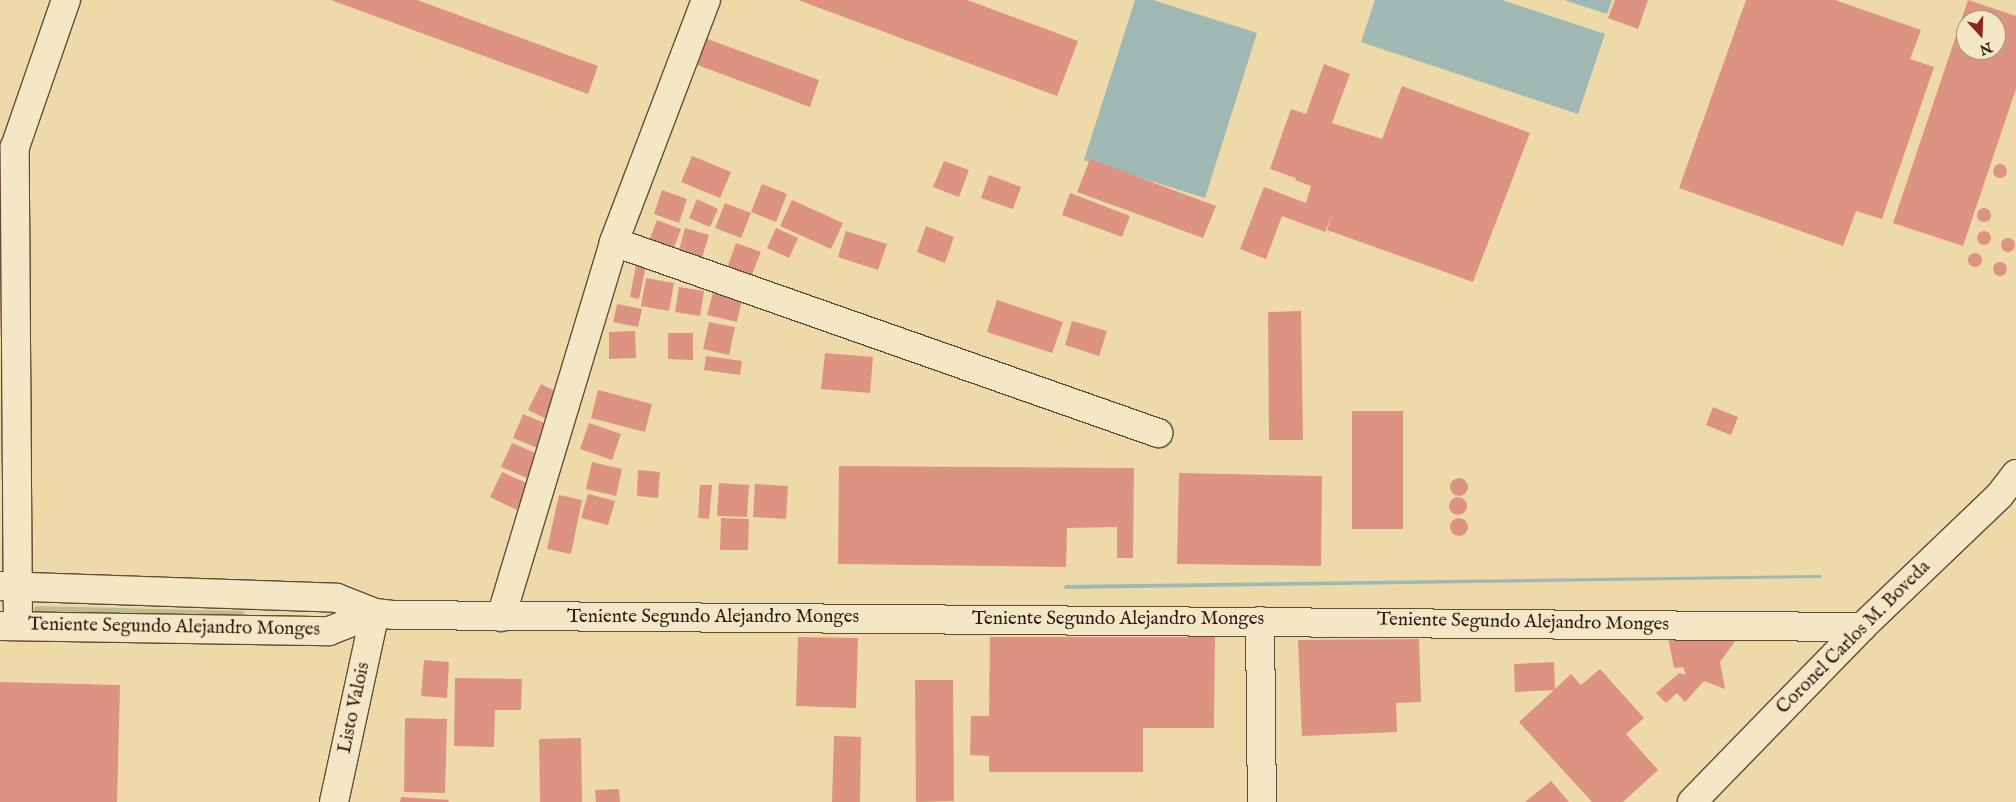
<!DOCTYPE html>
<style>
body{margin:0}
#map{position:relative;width:2016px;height:802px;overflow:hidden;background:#eedaa8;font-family:"IM FELL English",serif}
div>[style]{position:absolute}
.green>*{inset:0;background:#bcbe85}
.water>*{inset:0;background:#9fb8b4}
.building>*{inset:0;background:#dc9382}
.round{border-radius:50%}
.roads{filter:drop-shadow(1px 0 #604c3a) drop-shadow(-1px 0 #604c3a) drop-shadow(0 1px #604c3a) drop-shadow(0 -1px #604c3a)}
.minor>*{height:28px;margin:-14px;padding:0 14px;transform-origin:14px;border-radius:14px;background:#f4e7c6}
span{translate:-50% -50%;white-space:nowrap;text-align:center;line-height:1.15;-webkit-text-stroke:4px #f4e7c6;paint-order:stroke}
.street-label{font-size:19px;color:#301d15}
.north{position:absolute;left:1956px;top:10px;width:50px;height:50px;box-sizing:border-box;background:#f4e7c6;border:1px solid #a6967f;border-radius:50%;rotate:160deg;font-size:14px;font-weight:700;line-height:20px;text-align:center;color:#301d15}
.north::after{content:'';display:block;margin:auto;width:18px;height:22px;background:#8f2418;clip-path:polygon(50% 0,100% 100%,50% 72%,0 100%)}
</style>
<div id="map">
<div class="green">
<i style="clip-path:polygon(36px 606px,242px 611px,245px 613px,242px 616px,36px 613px,33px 608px)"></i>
</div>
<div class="water">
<i style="clip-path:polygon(1135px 0,1153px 0,1257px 33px,1205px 198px,1084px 160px)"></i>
<i style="clip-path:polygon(1375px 0,1502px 0,1605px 34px,1578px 114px,1361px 42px)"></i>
<i style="clip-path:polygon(1564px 0,1612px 0,1607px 14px)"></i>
<i style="clip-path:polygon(1821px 575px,1821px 578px,1064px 589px,1065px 585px)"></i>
</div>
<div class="building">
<i style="clip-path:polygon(331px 0,417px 0,598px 66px,588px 94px)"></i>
<i style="clip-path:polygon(798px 0,967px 0,1078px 41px,1057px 96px)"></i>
<i style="clip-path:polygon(1615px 0,1648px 0,1638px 29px,1608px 18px)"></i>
<i style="clip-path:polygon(1746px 0,1835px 0,1921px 30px,1910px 59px,1934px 67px,1882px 219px,1856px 211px,1843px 246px,1679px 188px)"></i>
<i style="clip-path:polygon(evenodd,1968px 0,2016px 16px,2016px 89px,1963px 246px,1893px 223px,1968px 0,1966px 20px,1996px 20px,1996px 50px,1966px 50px,1966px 20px)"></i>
<i style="clip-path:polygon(702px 37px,819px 80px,810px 107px,692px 63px)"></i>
<i style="clip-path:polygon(1324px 64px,1350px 74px,1332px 123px,1382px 139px,1402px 86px,1530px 133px,1473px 282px,1327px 230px,1333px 212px,1325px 232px,1282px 216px,1266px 259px,1240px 249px,1264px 187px,1306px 203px,1311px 186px,1295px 180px,1296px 178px,1270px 169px,1291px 109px,1306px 114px)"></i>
<i style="clip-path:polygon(692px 156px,731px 172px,720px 198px,681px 182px)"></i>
<i style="clip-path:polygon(1090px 159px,1216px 206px,1203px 238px,1077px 192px)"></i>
<i style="clip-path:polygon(944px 161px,969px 170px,959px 197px,933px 187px)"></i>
<i class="round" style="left:1993px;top:164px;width:14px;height:14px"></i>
<i style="clip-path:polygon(989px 175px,1021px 187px,1013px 209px,981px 198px)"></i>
<i style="clip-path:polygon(762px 184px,787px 194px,776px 222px,751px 212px)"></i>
<i style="clip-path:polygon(662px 190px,687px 199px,679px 223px,654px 214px)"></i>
<i style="clip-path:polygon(1070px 193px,1130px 216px,1122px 237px,1062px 215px)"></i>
<i style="clip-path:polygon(697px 199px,718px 209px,710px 227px,689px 218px)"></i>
<i style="clip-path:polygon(792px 200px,843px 223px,831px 249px,780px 226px)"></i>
<i style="clip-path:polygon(725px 203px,751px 213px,741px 238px,715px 228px)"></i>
<i class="round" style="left:1977px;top:208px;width:14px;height:14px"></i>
<i style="clip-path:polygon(657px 220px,681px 229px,673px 250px,649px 241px)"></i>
<i style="clip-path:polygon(926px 226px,954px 237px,945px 263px,917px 252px)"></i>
<i style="clip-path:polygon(685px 228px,709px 235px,701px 261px,678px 254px)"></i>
<i style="clip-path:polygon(776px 228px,798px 238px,789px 258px,767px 248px)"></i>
<i style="clip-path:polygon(846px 231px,887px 244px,878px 270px,838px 257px)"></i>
<i class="round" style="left:1977px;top:231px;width:14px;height:14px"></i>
<i class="round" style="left:2001px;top:238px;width:14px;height:14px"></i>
<i style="clip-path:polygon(736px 243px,761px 252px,750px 279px,726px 271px)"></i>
<i class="round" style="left:1968px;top:253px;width:14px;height:14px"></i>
<i style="clip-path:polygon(637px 260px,647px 261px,639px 299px,630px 297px)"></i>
<i class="round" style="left:1993px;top:262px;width:14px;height:14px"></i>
<i style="clip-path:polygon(646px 278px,674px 283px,669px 311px,641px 306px)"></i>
<i style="clip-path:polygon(679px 287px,704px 291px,700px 316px,675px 312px)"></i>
<i style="clip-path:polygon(714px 289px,743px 296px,737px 322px,707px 315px)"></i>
<i style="clip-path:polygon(997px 300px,1063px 322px,1052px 353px,987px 332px)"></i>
<i style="clip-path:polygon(617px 304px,642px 309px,638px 327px,613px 322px)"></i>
<i style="clip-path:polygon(1301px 311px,1303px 440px,1269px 440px,1268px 312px)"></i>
<i style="clip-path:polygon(1072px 321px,1107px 331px,1099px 356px,1065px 345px)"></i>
<i style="clip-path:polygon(709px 322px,735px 327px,729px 355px,703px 349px)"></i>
<i style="clip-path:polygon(635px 331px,636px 358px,609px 359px,609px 332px)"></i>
<i style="clip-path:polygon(668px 333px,693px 333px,693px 360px,668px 359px)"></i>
<i style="clip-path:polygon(825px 353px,873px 357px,870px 393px,821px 389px)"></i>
<i style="clip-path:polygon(706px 356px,742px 361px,740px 375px,704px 370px)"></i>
<i style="clip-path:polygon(541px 384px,564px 395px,551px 421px,528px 410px)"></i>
<i style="clip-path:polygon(598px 390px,652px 404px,645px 432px,591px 418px)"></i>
<i style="clip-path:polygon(1713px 407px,1738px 417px,1731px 435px,1706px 425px)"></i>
<i style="clip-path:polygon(1352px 411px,1403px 411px,1403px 529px,1352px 529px)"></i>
<i style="clip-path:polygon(523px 414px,549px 425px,540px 449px,513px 438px)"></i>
<i style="clip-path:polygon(589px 423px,621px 434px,612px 460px,580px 449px)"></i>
<i style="clip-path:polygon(512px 443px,538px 454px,527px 478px,501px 467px)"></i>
<i style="clip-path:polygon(592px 462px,622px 469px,616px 496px,586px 489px)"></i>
<i style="clip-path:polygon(839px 466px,1134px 468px,1133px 558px,1117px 558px,1117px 527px,1067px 528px,1066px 567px,838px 564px)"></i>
<i style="clip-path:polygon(638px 470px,660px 472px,658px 498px,637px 496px)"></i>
<i style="clip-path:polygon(502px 472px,529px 484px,517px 510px,490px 497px)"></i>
<i style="clip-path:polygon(1179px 473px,1322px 476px,1321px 566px,1177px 564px)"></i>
<i class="round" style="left:1450px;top:478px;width:18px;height:18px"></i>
<i style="clip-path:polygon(719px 483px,749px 485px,747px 517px,717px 516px)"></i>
<i style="clip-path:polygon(755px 484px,788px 486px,786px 519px,753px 517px)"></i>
<i style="clip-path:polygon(700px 485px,712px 485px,709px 519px,698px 518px)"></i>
<i style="clip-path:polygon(588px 494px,615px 501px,608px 525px,581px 518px)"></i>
<i style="clip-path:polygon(559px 495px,582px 500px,571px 554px,547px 549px)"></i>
<i class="round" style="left:1449px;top:497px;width:18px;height:18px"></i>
<i style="clip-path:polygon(721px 518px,749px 519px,748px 550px,720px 550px)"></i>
<i class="round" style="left:1450px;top:518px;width:18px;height:18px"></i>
<i style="clip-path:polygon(798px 637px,858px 638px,856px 708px,796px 706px)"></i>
<i style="clip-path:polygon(990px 637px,1215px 637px,1214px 728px,1143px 728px,1143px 772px,989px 772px,989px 756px,970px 755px,971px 716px,989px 716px)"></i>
<i style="clip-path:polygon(1668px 637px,1738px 637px,1720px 662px,1725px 689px,1704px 681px,1685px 702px,1677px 693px,1666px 703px,1656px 693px,1679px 673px,1686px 675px,1683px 667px,1674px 668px)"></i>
<i style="clip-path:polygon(1419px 639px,1421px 702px,1396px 703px,1397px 732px,1302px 736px,1298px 640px)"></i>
<i style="clip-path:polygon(424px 660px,449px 662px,447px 698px,421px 696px)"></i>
<i style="clip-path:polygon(1554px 662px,1555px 689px,1571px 674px,1581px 685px,1600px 669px,1644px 718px,1626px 734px,1658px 770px,1623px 802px,1592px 802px,1519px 722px,1554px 690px,1515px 692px,1514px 664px)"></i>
<i style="clip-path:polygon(455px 678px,522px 679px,521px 710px,495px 710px,494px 747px,454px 746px)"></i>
<i style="clip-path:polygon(915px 680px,953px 680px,954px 801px,916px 802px)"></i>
<i style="clip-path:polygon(0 682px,120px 685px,117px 802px,0 802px)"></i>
<i style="clip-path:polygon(405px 718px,447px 719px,445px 793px,404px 792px)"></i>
<i style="clip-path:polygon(834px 736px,861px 737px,860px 802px,832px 802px)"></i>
<i style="clip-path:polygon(581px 738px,582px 802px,540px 802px,539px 739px)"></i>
<i style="clip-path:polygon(1551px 781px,1569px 802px,1525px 802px)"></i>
<i style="clip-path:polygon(619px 789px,620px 802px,596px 802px,595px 790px)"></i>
<i style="clip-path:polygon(401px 797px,449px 800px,448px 802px,400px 802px)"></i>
</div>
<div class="roads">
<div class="minor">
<i style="left:614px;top:242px;width:577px;rotate:19.35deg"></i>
<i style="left:0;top:586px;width:337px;rotate:2deg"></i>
<i style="left:337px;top:598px;width:41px;rotate:21.5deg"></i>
<i style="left:375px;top:613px;width:20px;rotate:6deg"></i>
<i style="left:395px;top:615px;width:1467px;rotate:0.47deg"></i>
<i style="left:501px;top:617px;width:392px;rotate:-73.2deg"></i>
<i style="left:614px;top:242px;width:259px;rotate:-69.2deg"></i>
<i style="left:1260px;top:621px;width:181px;rotate:89.4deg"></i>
<i style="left:0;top:626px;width:329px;rotate:0.9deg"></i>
<i style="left:329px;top:631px;width:49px;rotate:-21.4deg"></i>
<i style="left:18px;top:626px;width:479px;rotate:-90.4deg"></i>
<i style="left:15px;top:147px;width:156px;rotate:-70.9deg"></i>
<i style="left:334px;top:802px;width:193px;rotate:-77.8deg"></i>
<i style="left:1692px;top:802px;width:244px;rotate:-45.8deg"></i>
<i style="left:1862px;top:627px;width:190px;rotate:-43.7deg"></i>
<i style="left:1999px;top:496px;width:28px;rotate:-52deg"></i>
</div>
</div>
<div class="street-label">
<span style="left:713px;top:618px">Teniente Segundo Alejandro Monges</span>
<span style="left:1118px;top:620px">Teniente Segundo Alejandro Monges</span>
<span style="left:1523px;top:623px;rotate:1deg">Teniente Segundo Alejandro Monges</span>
<span style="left:174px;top:628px;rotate:1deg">Teniente Segundo Alejandro Monges</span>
<span style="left:1854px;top:638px;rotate:-45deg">Coronel Carlos M. Boveda</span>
<span style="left:355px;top:708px;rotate:-78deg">Listo Valois</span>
</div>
<div class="north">N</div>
</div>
